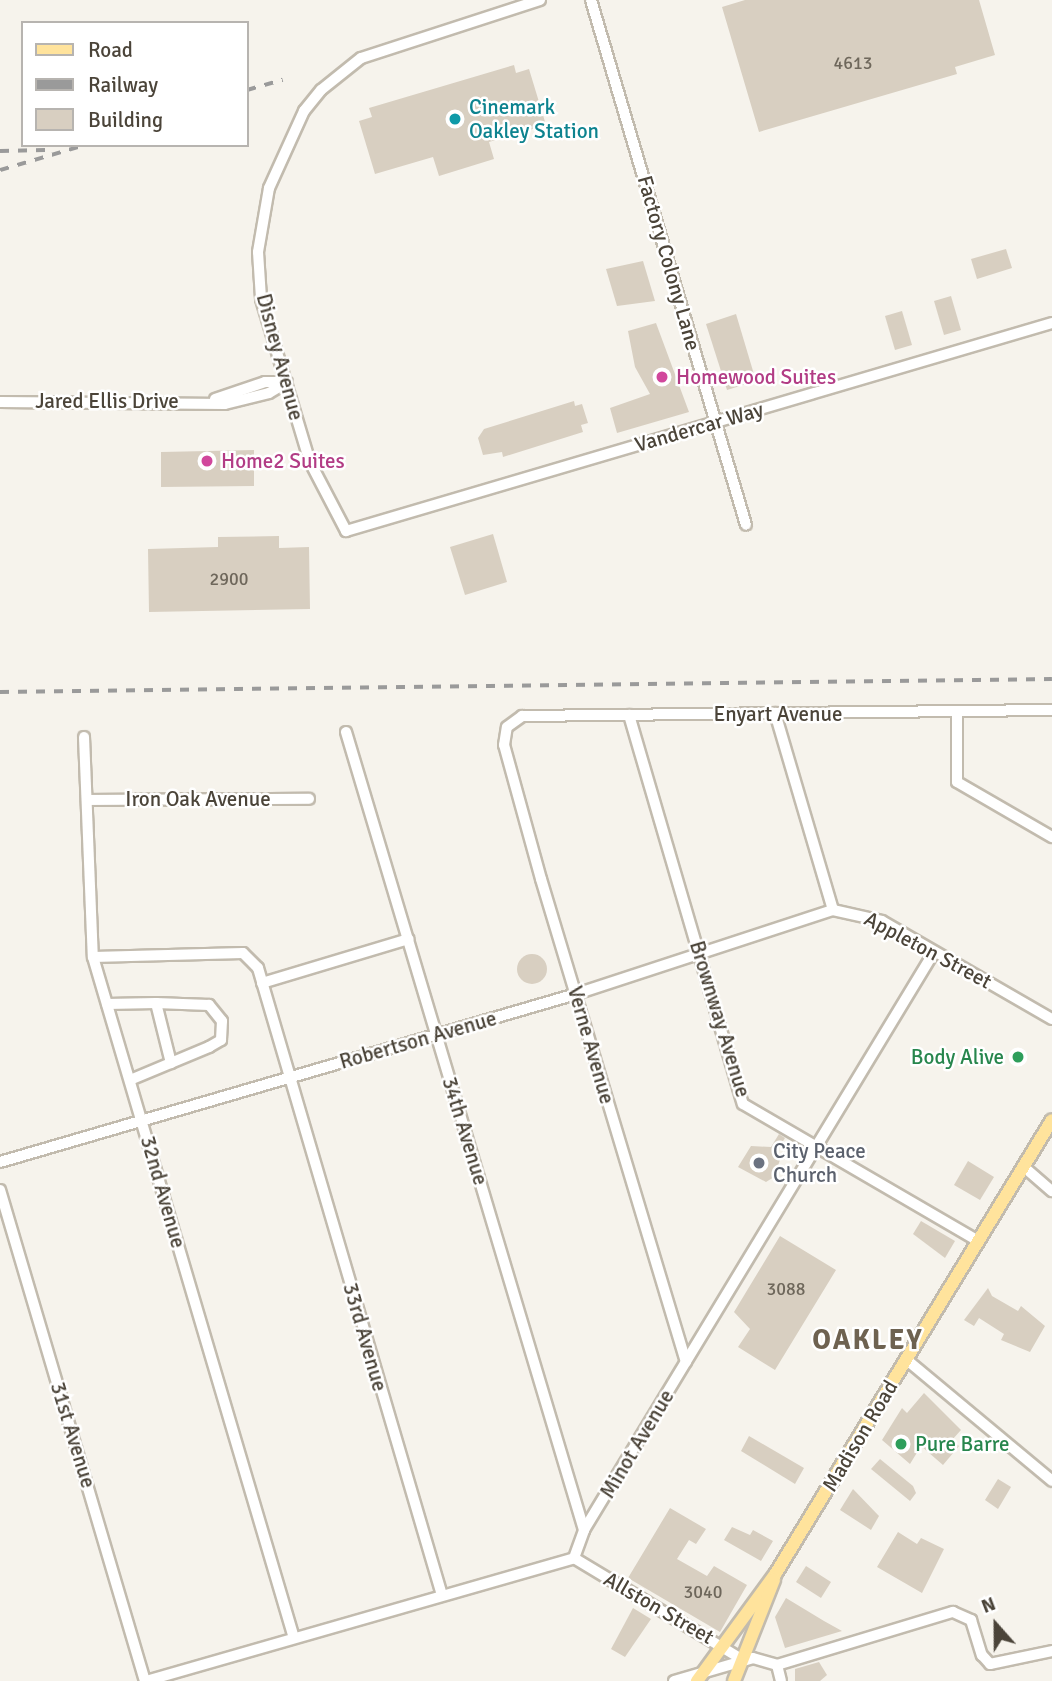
<!DOCTYPE html>
<style>
body{margin:0}
#map{position:relative;width:1052px;height:1681px;overflow:hidden;background:#f6f3ec;font-family:Signika,sans-serif}
div>[style]{position:absolute}
.building>*{inset:0;background:#d8cfc1}
.round{border-radius:50%}
.roads{filter:drop-shadow(2px 0 #c2bbae) drop-shadow(-2px 0 #c2bbae) drop-shadow(0 2px #c2bbae) drop-shadow(0 -2px #c2bbae)}
.minor>*{height:10px;margin:-5px;padding:0 5px;transform-origin:5px;border-radius:5px;background:#fff}
.major>*{height:12px;margin:-6px;padding:0 6px;transform-origin:6px;border-radius:6px;background:#ffe39c}
.rail>*{height:3.5px;margin-top:-1.75px;transform-origin:0;background:repeating-linear-gradient(90deg,#9a9a9a 0 9px,transparent 0 18px)}
.dots>*{width:19px;height:19px;translate:-50% -50%;box-sizing:border-box;border:4px solid #fff;border-radius:50%}
span{translate:-50% -50%;white-space:nowrap;text-align:center;line-height:1.15;-webkit-text-stroke:5px #fff;paint-order:stroke}
.number-label{font-size:18px;color:#6e675b}
.number-label span{-webkit-text-stroke-width:0}
.culture-label{font-size:21px;color:#0d838f}
.left{translate:0 -50%;text-align:left}
.street-label{font-size:21px;color:#4b4439}
.hotel-label{font-size:21px;color:#b23c85}
.leisure-label{font-size:21px;color:#27864d}
.right{translate:-100% -50%;text-align:right}
.worship-label{font-size:21px;color:#5b616d}
.district-label{font-size:28px;color:#6e6250;font-weight:700;letter-spacing:2px}
.legend{position:absolute;left:21px;top:21px;width:228px;height:126px;box-sizing:border-box;background:#fff;border:2px solid #b7b4b0;margin:0;padding:9px 12px;list-style:none;font-size:21px;color:#4b4439}
.legend li{display:flex;align-items:center;gap:14px;height:35px}
.legend b{width:35px;border:2px solid #b7b4b0}
.north{position:absolute;left:961px;top:1590px;width:70px;height:70px;-webkit-text-stroke:5px #fff;paint-order:stroke;rotate:339deg;font-size:19px;font-weight:700;line-height:28px;text-align:center;color:#4b4439}
.north::after{content:'';display:block;margin:auto;width:24px;height:32px;background:#4b4439;clip-path:polygon(50% 0,100% 100%,50% 72%,0 100%)}
</style>
<div id="map">
<div class="building">
<i style="clip-path:polygon(745px 0,979px 0,995px 55px,955px 67px,957px 74px,759px 132px,722px 7px)"></i>
<i style="clip-path:polygon(514px 65px,516px 73px,529px 69px,546px 125px,489px 142px,494px 159px,439px 176px,433px 157px,375px 174px,359px 121px,372px 117px,369px 108px)"></i>
<i style="clip-path:polygon(1006px 249px,1012px 268px,977px 279px,971px 259px)"></i>
<i style="clip-path:polygon(643px 261px,655px 301px,617px 306px,606px 269px)"></i>
<i style="clip-path:polygon(951px 296px,961px 330px,944px 335px,934px 301px)"></i>
<i style="clip-path:polygon(902px 311px,912px 345px,895px 350px,885px 316px)"></i>
<i style="clip-path:polygon(736px 314px,756px 381px,727px 390px,706px 324px)"></i>
<i style="clip-path:polygon(656px 323px,689px 412px,617px 433px,610px 408px,650px 394px,635px 367px,628px 331px)"></i>
<i style="clip-path:polygon(574px 401px,575px 406px,582px 404px,588px 423px,581px 425px,583px 432px,503px 457px,502px 452px,483px 455px,478px 438px,484px 429px)"></i>
<i style="clip-path:polygon(254px 450px,254px 486px,161px 487px,161px 452px)"></i>
<i style="clip-path:polygon(493px 534px,507px 582px,465px 595px,450px 547px)"></i>
<i style="clip-path:polygon(279px 536px,279px 548px,309px 547px,310px 609px,149px 612px,148px 549px,218px 547px,218px 537px)"></i>
<i class="round" style="left:517px;top:954px;width:30px;height:30px"></i>
<i style="clip-path:polygon(779px 1134px,785px 1138px,774px 1156px,780px 1160px,774px 1177px,766px 1182px,738px 1167px,751px 1146px,771px 1147px)"></i>
<i style="clip-path:polygon(968px 1161px,994px 1177px,980px 1200px,954px 1185px)"></i>
<i style="clip-path:polygon(921px 1221px,955px 1241px,945px 1258px,913px 1234px)"></i>
<i style="clip-path:polygon(780px 1236px,836px 1270px,775px 1370px,738px 1347px,750px 1329px,734px 1312px)"></i>
<i style="clip-path:polygon(988px 1288px,992px 1296px,1018px 1311px,1021px 1306px,1045px 1326px,1030px 1352px,1001px 1340px,1004px 1334px,979px 1318px,974px 1326px,964px 1320px)"></i>
<i style="clip-path:polygon(924px 1393px,961px 1430px,952px 1440px,959px 1446px,943px 1465px,921px 1446px,910px 1464px,882px 1440px,902px 1408px,907px 1413px)"></i>
<i style="clip-path:polygon(749px 1436px,804px 1468px,795px 1484px,741px 1451px)"></i>
<i style="clip-path:polygon(880px 1459px,913px 1486px,916px 1493px,910px 1501px,871px 1469px)"></i>
<i style="clip-path:polygon(998px 1479px,1011px 1487px,998px 1509px,985px 1500px)"></i>
<i style="clip-path:polygon(853px 1489px,879px 1516px,871px 1530px,840px 1510px)"></i>
<i style="clip-path:polygon(670px 1508px,706px 1529px,696px 1544px,689px 1540px,677px 1559px,707px 1576px,714px 1566px,747px 1585px,720px 1632px,628px 1578px)"></i>
<i style="clip-path:polygon(732px 1527px,750px 1535px,753px 1530px,773px 1541px,761px 1561px,724px 1540px)"></i>
<i style="clip-path:polygon(898px 1532px,917px 1544px,921px 1538px,944px 1549px,922px 1593px,877px 1567px)"></i>
<i style="clip-path:polygon(806px 1566px,831px 1582px,821px 1598px,796px 1582px)"></i>
<i style="clip-path:polygon(786px 1598px,824px 1621px,842px 1631px,785px 1648px,775px 1617px)"></i>
<i style="clip-path:polygon(633px 1608px,651px 1619px,625px 1657px,611px 1649px)"></i>
<i style="clip-path:polygon(819px 1662px,827px 1675px,820px 1681px,795px 1681px,795px 1669px)"></i>
</div>
<div class="roads">
<div class="minor">
<i style="left:540px;top:0;width:188px;rotate:162deg"></i>
<i style="left:361px;top:58px;width:51px;rotate:141.3deg"></i>
<i style="left:321px;top:90px;width:27px;rotate:129deg"></i>
<i style="left:304px;top:111px;width:85px;rotate:114.4deg"></i>
<i style="left:269px;top:188px;width:65px;rotate:99.8deg"></i>
<i style="left:258px;top:252px;width:47px;rotate:86.3deg"></i>
<i style="left:261px;top:299px;width:170px;rotate:73.3deg"></i>
<i style="left:310px;top:462px;width:78px;rotate:62.4deg"></i>
<i style="left:346px;top:531px;width:736px;rotate:-16.42deg"></i>
<i style="left:591px;top:0;width:547px;rotate:73.55deg"></i>
<i style="left:215px;top:399px;width:53px;rotate:-18.8deg"></i>
<i style="left:265px;top:382px;width:21px"></i>
<i style="left:0;top:402px;width:225px;rotate:0.5deg"></i>
<i style="left:225px;top:404px;width:45px;rotate:-14deg"></i>
<i style="left:269px;top:393px;width:21px;rotate:-31deg"></i>
<i style="left:957px;top:712px;width:70px;rotate:90deg"></i>
<i style="left:957px;top:782px;width:110px;rotate:30.1deg"></i>
<i style="left:775px;top:713px;width:205px;rotate:73.6deg"></i>
<i style="left:629px;top:715px;width:405px;rotate:73.7deg"></i>
<i style="left:743px;top:1104px;width:272px;rotate:30.2deg"></i>
<i style="left:346px;top:732px;width:833px;rotate:73.39deg"></i>
<i style="left:84px;top:737px;width:220px;rotate:87.7deg"></i>
<i style="left:93px;top:957px;width:710px;rotate:73.56deg"></i>
<i style="left:87px;top:800px;width:222px;rotate:-0.3deg"></i>
<i style="left:93px;top:957px;width:150px;rotate:-1.5deg"></i>
<i style="left:243px;top:953px;width:21px;rotate:45deg"></i>
<i style="left:258px;top:968px;width:653px;rotate:73.65deg"></i>
<i style="left:262px;top:983px;width:153px;rotate:-16.7deg"></i>
<i style="left:107px;top:1004px;width:49px;rotate:-1.2deg"></i>
<i style="left:130px;top:1080px;width:86px;rotate:-22.7deg"></i>
<i style="left:209px;top:1047px;width:14px;rotate:-30deg"></i>
<i style="left:221px;top:1040px;width:19px;rotate:-87deg"></i>
<i style="left:222px;top:1021px;width:21px;rotate:-129deg"></i>
<i style="left:209px;top:1005px;width:53px;rotate:-177.8deg"></i>
<i style="left:156px;top:1003px;width:62px;rotate:76deg"></i>
<i style="left:0;top:1162px;width:600px;rotate:-16.26deg"></i>
<i style="left:576px;top:994px;width:270px;rotate:-18.1deg"></i>
<i style="left:833px;top:910px;width:50px;rotate:12.7deg"></i>
<i style="left:882px;top:921px;width:196px;rotate:30deg"></i>
<i style="left:1024px;top:1167px;width:37px;rotate:41deg"></i>
<i style="left:0;top:1190px;width:512px;rotate:73.55deg"></i>
<i style="left:907px;top:1360px;width:189px;rotate:39.8deg"></i>
<i style="left:686px;top:1362px;width:504px;rotate:-106.71deg"></i>
<i style="left:541px;top:879px;width:139px;rotate:-105.4deg"></i>
<i style="left:504px;top:745px;width:18px;rotate:-81deg"></i>
<i style="left:507px;top:727px;width:19px;rotate:-36deg"></i>
<i style="left:522px;top:716px;width:530px;rotate:-0.65deg"></i>
<i style="left:574px;top:1558px;width:30px;rotate:-70deg"></i>
<i style="left:584px;top:1530px;width:676px;rotate:-58.8deg"></i>
<i style="left:574px;top:1558px;width:197px;rotate:31.1deg"></i>
<i style="left:777px;top:1665px;width:184px;rotate:-16.8deg"></i>
<i style="left:953px;top:1612px;width:20px;rotate:24deg"></i>
<i style="left:971px;top:1620px;width:37px;rotate:73deg"></i>
<i style="left:982px;top:1655px;width:12px;rotate:48deg"></i>
<i style="left:990px;top:1664px;width:63px;rotate:-11.8deg"></i>
<i style="left:777px;top:1665px;width:16px;rotate:76deg"></i>
<i style="left:146px;top:1681px;width:445px;rotate:-16deg"></i>
<i style="left:674px;top:1681px;width:82px;rotate:-16.2deg"></i>
<i style="left:753px;top:1658px;width:25px;rotate:16deg"></i>
</div>
<div class="major">
<i style="left:697px;top:1681px;width:134px;rotate:-53.8deg"></i>
<i style="left:776px;top:1573px;width:530px;rotate:-58.65deg"></i>
<i style="left:734px;top:1681px;width:109px;rotate:-68.4deg"></i>
</div>
</div>
<div class="rail">
<i style="left:247px;top:90px;width:37px;rotate:-16deg"></i>
<i style="left:0;top:151px;width:45px;rotate:-1.3deg"></i>
<i style="left:0;top:170px;width:89px;rotate:-16.4deg"></i>
<i style="left:0;top:692px;width:1052px;rotate:-0.71deg"></i>
</div>
<div class="dots">
<i style="left:455px;top:119px;background:#0f9aa8"></i>
<i style="left:662px;top:377px;background:#d1479c"></i>
<i style="left:207px;top:461px;background:#d1479c"></i>
<i style="left:1018px;top:1057px;background:#2e9e5b"></i>
<i style="left:759px;top:1163px;background:#6b7280"></i>
<i style="left:901px;top:1444px;background:#2e9e5b"></i>
</div>
<div class="number-label">
<span style="left:853px;top:63px">4613</span>
<span style="left:229px;top:579px">2900</span>
<span style="left:786px;top:1289px">3088</span>
<span style="left:703px;top:1592px">3040</span>
</div>
<div class="culture-label">
<span class="left" style="left:469px;top:119px">Cinemark<br>Oakley Station</span>
</div>
<div class="street-label">
<span style="left:669px;top:263px;rotate:74deg">Factory Colony Lane</span>
<span style="left:280px;top:357px;rotate:75deg">Disney Avenue</span>
<span style="left:107px;top:401px">Jared Ellis Drive</span>
<span style="left:699px;top:427px;rotate:-16deg">Vandercar Way</span>
<span style="left:778px;top:714px">Enyart Avenue</span>
<span style="left:198px;top:799px">Iron Oak Avenue</span>
<span style="left:928px;top:950px;rotate:28deg">Appleton Street</span>
<span style="left:720px;top:1019px;rotate:73deg">Brownway Avenue</span>
<span style="left:418px;top:1040px;rotate:-16deg">Robertson Avenue</span>
<span style="left:591px;top:1045px;rotate:74deg">Verne Avenue</span>
<span style="left:465px;top:1131px;rotate:73deg">34th Avenue</span>
<span style="left:163px;top:1192px;rotate:74deg">32nd Avenue</span>
<span style="left:365px;top:1337px;rotate:74deg">33rd Avenue</span>
<span style="left:73px;top:1435px;rotate:73deg">31st Avenue</span>
<span style="left:860px;top:1436px;rotate:-59deg">Madison Road</span>
<span style="left:637px;top:1444px;rotate:-59deg">Minot Avenue</span>
<span style="left:659px;top:1608px;rotate:30deg">Allston Street</span>
</div>
<div class="hotel-label">
<span class="left" style="left:676px;top:377px">Homewood Suites</span>
<span class="left" style="left:221px;top:461px">Home2 Suites</span>
</div>
<div class="leisure-label">
<span class="right" style="left:1004px;top:1057px">Body Alive</span>
<span class="left" style="left:915px;top:1444px">Pure Barre</span>
</div>
<div class="worship-label">
<span class="left" style="left:773px;top:1163px">City Peace<br>Church</span>
</div>
<div class="district-label">
<span style="left:868px;top:1340px">OAKLEY</span>
</div>
<ul class="legend">
<li><b style="height:9px;background:#ffe39c"></b>Road</li>
<li><b style="height:9px;background:#9a9a9a"></b>Railway</li>
<li><b style="height:19px;background:#d8cfc1"></b>Building</li>
</ul>
<div class="north">N</div>
</div>
